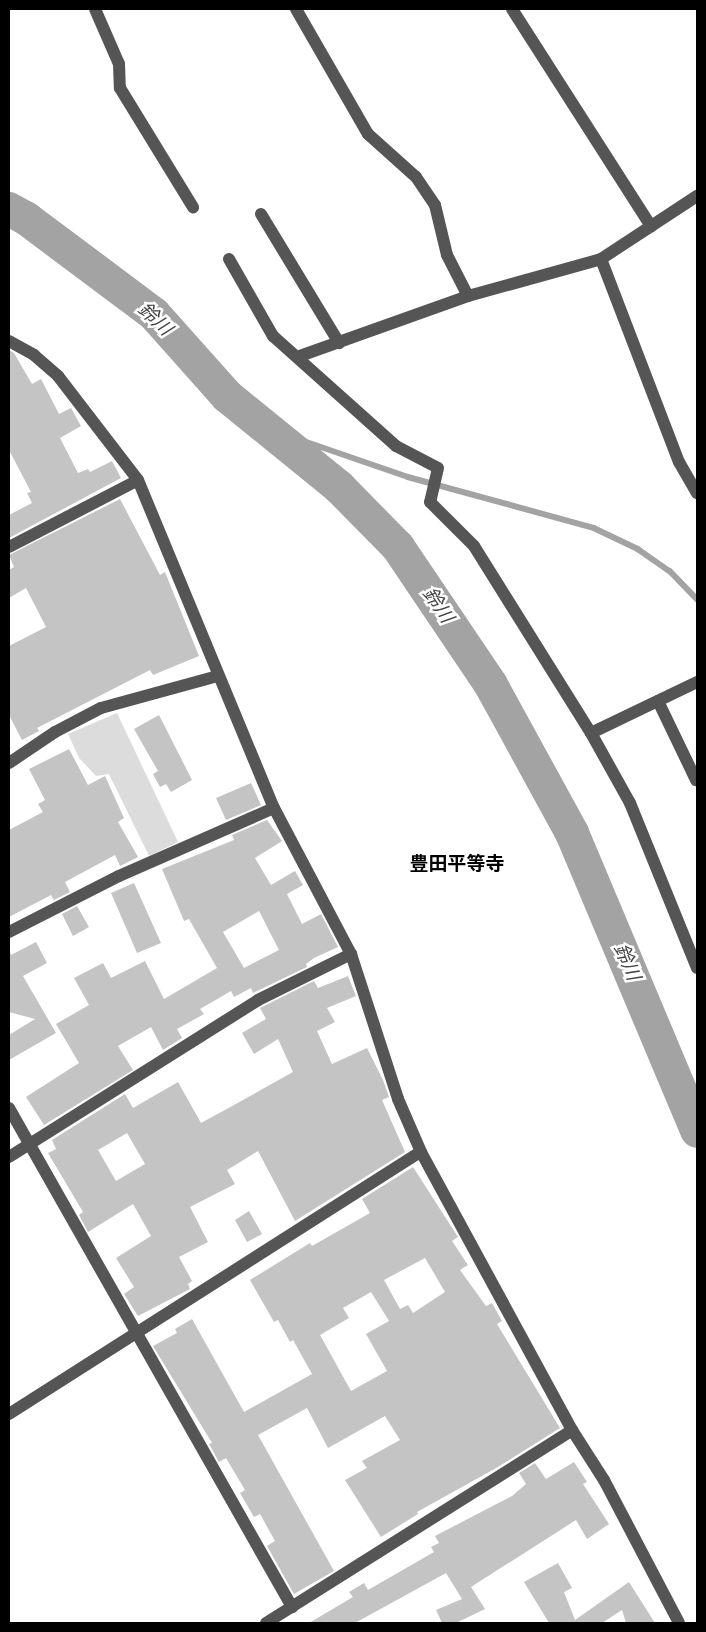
<!DOCTYPE html>
<meta charset="utf-8">
<style>
body{margin:0}
#map{position:relative;width:706px;height:1632px;overflow:hidden;background:#fff;font-family:"Space Grotesk","Noto Sans JP",sans-serif}
div>[style]{position:absolute}
.green>*{inset:0;background:#dcdcdc}
.stream>*{height:5.5px;margin:-2.75px;padding:0 2.75px;transform-origin:2.75px;border-radius:2.75px;background:#a3a3a3}
.river>*{height:34px;margin:-17px;padding:0 17px;transform-origin:17px;border-radius:17px;background:#a3a3a3}
.building>*{inset:0;background:#c4c4c4}
.minor>*{height:12px;margin:-6px;padding:0 6px;transform-origin:6px;border-radius:6px;background:#555}
span{translate:-50% -50%;white-space:nowrap;text-align:center;line-height:1.15;-webkit-text-stroke:5px #fff;paint-order:stroke}
.water-label{font-size:19px;color:#444;font-style:italic}
.neighbourhood-label{font-size:19px;color:#000;font-weight:700}
.frame{position:absolute;inset:0;border:10px solid #000;pointer-events:none}
</style>
<div id="map">
<div class="green">
<i style="clip-path:polygon(117px 713px,178px 842px,149px 856px,109px 774px,96px 776px,79px 758px,68px 734px)"></i>
</div>
<div class="stream">
<i style="left:266px;top:428px;width:150px;rotate:19deg"></i>
<i style="left:408px;top:477px;width:193px;rotate:15.3deg"></i>
<i style="left:594px;top:528px;width:49px;rotate:25.5deg"></i>
<i style="left:638px;top:549px;width:39px;rotate:35deg"></i>
<i style="left:670px;top:571px;width:39px;rotate:46deg"></i>
</div>
<div class="river">
<i style="left:9px;top:209px;width:21px;rotate:29deg"></i>
<i style="left:27px;top:219px;width:159px;rotate:36.8deg"></i>
<i style="left:154px;top:314px;width:110px;rotate:48.3deg"></i>
<i style="left:227px;top:396px;width:144px;rotate:39.1deg"></i>
<i style="left:339px;top:487px;width:84px;rotate:45.5deg"></i>
<i style="left:398px;top:547px;width:166px;rotate:56deg"></i>
<i style="left:491px;top:685px;width:169px;rotate:61.3deg"></i>
<i style="left:572px;top:833px;width:323px;rotate:67.2deg"></i>
</div>
<div class="building">
<i style="clip-path:polygon(9px 350px,14px 353px,32px 384px,41px 379px,59px 414px,71px 408px,81px 426px,60px 438px,78px 473px,88px 469px,90px 472px,112px 461px,121px 478px,9px 538px,9px 515px,32px 503px,27px 493px,31px 492px,9px 450px)"></i>
<i style="clip-path:polygon(120px 499px,160px 575px,165px 572px,199px 656px,153px 675px,150px 670px,37px 728px,39px 731px,22px 740px,9px 715px,9px 646px,46px 627px,26px 588px,9px 598px,9px 570px,14px 567px,9px 555px)"></i>
<i style="clip-path:polygon(159px 715px,192px 780px,171px 792px,166px 784px,160px 787px,153px 774px,158px 771px,134px 729px)"></i>
<i style="clip-path:polygon(69px 749px,88px 785px,105px 776px,124px 818px,118px 822px,138px 857px,120px 866px,115px 855px,65px 882px,70px 892px,54px 900px,51px 895px,9px 917px,9px 830px,43px 812px,38px 804px,45px 800px,29px 769px)"></i>
<i style="clip-path:polygon(251px 783px,261px 805px,226px 820px,216px 798px)"></i>
<i style="clip-path:polygon(evenodd,267px 820px,282px 841px,255px 858px,271px 885px,295px 871px,303px 885px,287px 894px,302px 924px,321px 914px,338px 947px,314px 958px,306px 964px,307px 967px,253px 993px,251px 988px,234px 997px,231px 991px,200px 1009px,204px 1014px,177px 1029px,182px 1038px,163px 1050px,151px 1027px,118px 1046px,133px 1070px,44px 1125px,26px 1097px,79px 1063px,56px 1024px,89px 1005px,74px 978px,103px 963px,111px 978px,145px 961px,164px 999px,217px 968px,189px 919px,184px 921px,162px 869px,234px 840px,232px 835px,267px 820px,259px 911px,279px 950px,244px 968px,223px 932px,259px 911px)"></i>
<i style="clip-path:polygon(134px 883px,161px 943px,137px 953px,111px 893px)"></i>
<i style="clip-path:polygon(77px 906px,89px 927px,73px 936px,62px 914px)"></i>
<i style="clip-path:polygon(36px 942px,47px 963px,23px 976px,56px 1033px,9px 1060px,9px 1035px,35px 1019px,9px 1012px,9px 950px,11px 955px)"></i>
<i style="clip-path:polygon(evenodd,348px 976px,356px 996px,327px 1008px,335px 1022px,317px 1031px,332px 1064px,367px 1048px,383px 1080px,389px 1097px,382px 1100px,405px 1152px,295px 1221px,258px 1151px,227px 1170px,235px 1184px,190px 1207px,208px 1242px,179px 1257px,192px 1281px,188px 1284px,190px 1289px,138px 1316px,124px 1294px,134px 1287px,116px 1258px,151px 1236px,133px 1204px,88px 1232px,79px 1215px,83px 1212px,48px 1153px,56px 1149px,52px 1140px,125px 1094px,133px 1108px,178px 1082px,201px 1123px,234px 1105px,293px 1072px,278px 1039px,254px 1054px,242px 1033px,266px 1019px,260px 1008px,314px 981px,318px 988px,348px 976px,127px 1133px,145px 1164px,116px 1181px,98px 1150px,127px 1133px)"></i>
<i style="clip-path:polygon(evenodd,413px 1167px,458px 1237px,452px 1241px,468px 1265px,460px 1270px,486px 1306px,492px 1303px,502px 1321px,497px 1324px,560px 1428px,498px 1467px,417px 1512px,418px 1514px,381px 1537px,345px 1480px,367px 1468px,362px 1461px,400px 1440px,385px 1416px,328px 1448px,307px 1408px,258px 1435px,334px 1571px,294px 1594px,267px 1546px,275px 1541px,260px 1514px,254px 1517px,240px 1493px,245px 1490px,226px 1458px,219px 1462px,209px 1444px,212px 1443px,153px 1346px,177px 1333px,175px 1329px,192px 1319px,244px 1412px,312px 1374px,293px 1340px,290px 1342px,278px 1320px,274px 1322px,250px 1280px,310px 1243px,312px 1246px,370px 1213px,362px 1199px,413px 1167px,425px 1258px,445px 1292px,413px 1313px,408px 1305px,400px 1309px,384px 1280px,425px 1258px,413px 1167px,371px 1292px,389px 1321px,366px 1334px,387px 1371px,351px 1391px,320px 1335px,349px 1318px,343px 1308px,371px 1292px)"></i>
<i style="clip-path:polygon(249px 1211px,262px 1234px,247px 1242px,235px 1220px)"></i>
<i style="clip-path:polygon(574px 1462px,587px 1482px,583px 1484px,609px 1524px,587px 1539px,576px 1520px,471px 1587px,485px 1609px,456px 1623px,442px 1623px,436px 1610px,462px 1599px,446px 1573px,355px 1623px,309px 1623px,353px 1597px,349px 1592px,364px 1583px,368px 1590px,434px 1552px,431px 1547px,439px 1543px,435px 1536px,512px 1496px,526px 1484px,519px 1473px,535px 1463px,546px 1479px)"></i>
<i style="clip-path:polygon(558px 1563px,572px 1588px,564px 1592px,575px 1620px,629px 1582px,655px 1623px,626px 1623px,622px 1610px,602px 1623px,549px 1623px,524px 1582px)"></i>
</div>
<div class="minor">
<i style="left:95px;top:9px;width:60px;rotate:66.4deg"></i>
<i style="left:119px;top:64px;width:24px;rotate:88deg"></i>
<i style="left:120px;top:88px;width:140px;rotate:58.5deg"></i>
<i style="left:296px;top:9px;width:144px;rotate:60.1deg"></i>
<i style="left:368px;top:134px;width:64px;rotate:41.9deg"></i>
<i style="left:416px;top:177px;width:34px;rotate:56deg"></i>
<i style="left:435px;top:205px;width:51px;rotate:76.5deg"></i>
<i style="left:447px;top:255px;width:46px;rotate:62.9deg"></i>
<i style="left:512px;top:9px;width:258px;rotate:57.4deg"></i>
<i style="left:261px;top:214px;width:151px;rotate:58.8deg"></i>
<i style="left:229px;top:259px;width:89px;rotate:60.3deg"></i>
<i style="left:273px;top:336px;width:165px;rotate:41.8deg"></i>
<i style="left:396px;top:446px;width:47px;rotate:27.6deg"></i>
<i style="left:438px;top:468px;width:35px;rotate:103deg"></i>
<i style="left:430px;top:502px;width:62px;rotate:45deg"></i>
<i style="left:474px;top:546px;width:221px;rotate:58deg"></i>
<i style="left:591px;top:733px;width:80px;rotate:60.9deg"></i>
<i style="left:630px;top:803px;width:178px;rotate:67.9deg"></i>
<i style="left:601px;top:259px;width:217px;rotate:69deg"></i>
<i style="left:679px;top:462px;width:36px;rotate:60deg"></i>
<i style="left:9px;top:341px;width:29px;rotate:29deg"></i>
<i style="left:34px;top:355px;width:32px;rotate:41deg"></i>
<i style="left:58px;top:376px;width:131px;rotate:52.4deg"></i>
<i style="left:138px;top:480px;width:355px;rotate:67.5deg"></i>
<i style="left:274px;top:808px;width:165px;rotate:62.2deg"></i>
<i style="left:351px;top:954px;width:152px;rotate:72deg"></i>
<i style="left:398px;top:1099px;width:58px;rotate:66.5deg"></i>
<i style="left:421px;top:1152px;width:316px;rotate:61.5deg"></i>
<i style="left:572px;top:1430px;width:59px;rotate:57.4deg"></i>
<i style="left:604px;top:1480px;width:161px;rotate:62.3deg"></i>
<i style="left:297px;top:357px;width:182px;rotate:-19.6deg"></i>
<i style="left:468px;top:296px;width:138px;rotate:-15.5deg"></i>
<i style="left:601px;top:259px;width:115px;rotate:-33.3deg"></i>
<i style="left:9px;top:547px;width:145px;rotate:-27.4deg"></i>
<i style="left:658px;top:701px;width:88px;rotate:64.3deg"></i>
<i style="left:591px;top:733px;width:118px;rotate:-25.7deg"></i>
<i style="left:9px;top:763px;width:55px;rotate:-34deg"></i>
<i style="left:55px;top:732px;width:52px;rotate:-27.6deg"></i>
<i style="left:101px;top:708px;width:121px;rotate:-15.3deg"></i>
<i style="left:9px;top:932px;width:123px;rotate:-27deg"></i>
<i style="left:119px;top:876px;width:169px;rotate:-23.7deg"></i>
<i style="left:9px;top:1108px;width:574px;rotate:60.44deg"></i>
<i style="left:9px;top:1157px;width:294px;rotate:-32.2deg"></i>
<i style="left:258px;top:1000px;width:104px;rotate:-26.3deg"></i>
<i style="left:9px;top:1414px;width:488px;rotate:-32.5deg"></i>
<i style="left:266px;top:1623px;width:362px;rotate:-32.2deg"></i>
</div>
<div class="water-label">
<span style="left:155px;top:319px;rotate:43deg">鈴川</span>
<span style="left:438px;top:605px;rotate:56deg">鈴川</span>
<span style="left:627px;top:962px;rotate:67deg">鈴川</span>
</div>
<div class="neighbourhood-label">
<span style="left:457px;top:864px">豊田平等寺</span>
</div>
<div class="frame"></div>
</div>
